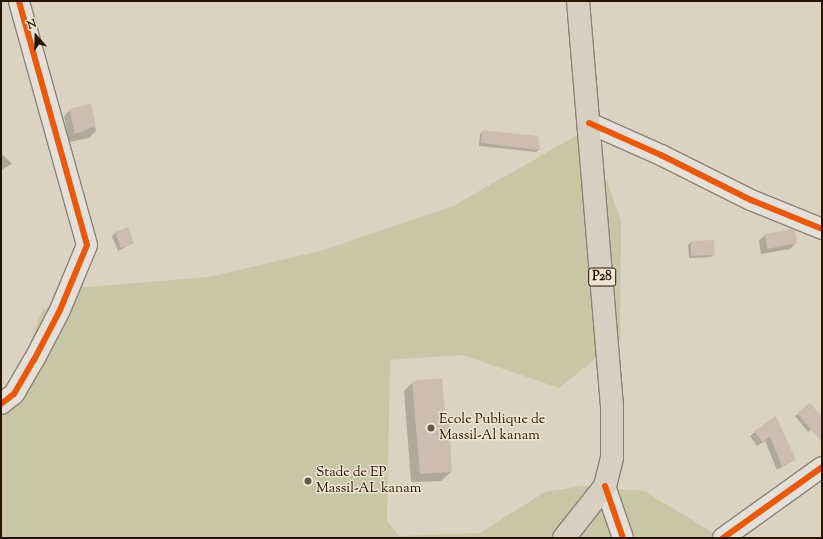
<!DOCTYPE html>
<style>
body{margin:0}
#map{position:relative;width:823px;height:539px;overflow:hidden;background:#dcd2c2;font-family:"Sorts Mill Goudy",serif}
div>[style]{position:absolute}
.green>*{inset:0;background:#c8c6a5}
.shadow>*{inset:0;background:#0003}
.building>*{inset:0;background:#cdbcb0}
.roads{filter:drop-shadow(1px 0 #8b8378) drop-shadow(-1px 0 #8b8378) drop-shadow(0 1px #8b8378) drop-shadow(0 -1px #8b8378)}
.minor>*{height:20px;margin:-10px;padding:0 10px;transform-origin:10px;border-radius:10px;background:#e4dfd7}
.primary>*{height:22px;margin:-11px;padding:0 11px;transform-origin:11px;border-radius:11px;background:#d8cfc2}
.cycleway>*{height:6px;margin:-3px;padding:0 3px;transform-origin:3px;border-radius:3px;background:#e8590c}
.dots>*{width:11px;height:11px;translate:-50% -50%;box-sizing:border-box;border:2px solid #efe4d1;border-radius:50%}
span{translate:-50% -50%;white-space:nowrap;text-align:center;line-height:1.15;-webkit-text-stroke:3px #efe4d1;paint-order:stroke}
.shield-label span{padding:1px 3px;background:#efe4d1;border:1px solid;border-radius:3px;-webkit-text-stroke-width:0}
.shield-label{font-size:13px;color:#261301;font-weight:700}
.poi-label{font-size:14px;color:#261301}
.left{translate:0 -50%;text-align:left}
.frame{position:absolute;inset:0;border:2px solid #261301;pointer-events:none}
.north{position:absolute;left:16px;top:16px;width:40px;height:40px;-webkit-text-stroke:3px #efe4d1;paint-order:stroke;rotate:340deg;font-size:11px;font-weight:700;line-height:16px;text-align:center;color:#261301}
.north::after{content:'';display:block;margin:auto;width:14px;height:18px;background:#261301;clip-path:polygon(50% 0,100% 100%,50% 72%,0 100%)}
</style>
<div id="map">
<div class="green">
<i style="clip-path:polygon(588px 129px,621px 220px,620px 339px,559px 388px,463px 355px,390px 360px,387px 521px,399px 536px,480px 533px,545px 492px,582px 486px,644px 491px,722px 538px,1px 538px,1px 397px,14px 384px,42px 311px,77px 288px,209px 277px,324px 250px,453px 206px)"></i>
</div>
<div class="shadow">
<i style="clip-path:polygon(90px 105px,96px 131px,89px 138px,69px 142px,64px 116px,70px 110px)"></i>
<i style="clip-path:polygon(483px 131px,539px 150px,536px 152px,479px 146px,480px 134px)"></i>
<i style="clip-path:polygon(1px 153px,12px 164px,1px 170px)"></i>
<i style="clip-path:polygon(115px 233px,133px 243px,118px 251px,112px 236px)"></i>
<i style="clip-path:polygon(765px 235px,796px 243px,790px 249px,761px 254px,759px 241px)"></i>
<i style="clip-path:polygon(713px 241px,714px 254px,711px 257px,689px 258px,688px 245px,691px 242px)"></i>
<i style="clip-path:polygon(413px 382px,451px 472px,441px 481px,411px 482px,404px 391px)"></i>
<i style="clip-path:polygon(798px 414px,822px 419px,822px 421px,808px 432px,795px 416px)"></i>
<i style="clip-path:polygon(775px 417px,794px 460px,777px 470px,765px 441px,757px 446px,750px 436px)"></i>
</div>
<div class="building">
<i style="clip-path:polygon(91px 104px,96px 126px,75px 134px,69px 109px)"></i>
<i style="clip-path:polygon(482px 130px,538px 136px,540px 150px,481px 143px)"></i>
<i style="clip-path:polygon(128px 227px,134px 243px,121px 248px,115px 232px)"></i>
<i style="clip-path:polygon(792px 229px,795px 230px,797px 243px,767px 249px,765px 234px)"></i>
<i style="clip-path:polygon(714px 240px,715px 255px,691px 256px,691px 241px)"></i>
<i style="clip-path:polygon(442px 378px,446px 421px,449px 421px,452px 472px,420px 474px,412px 381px)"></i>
<i style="clip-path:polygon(810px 403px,822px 417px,822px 442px,797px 413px)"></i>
<i style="clip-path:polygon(776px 416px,796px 460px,782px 466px,770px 437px,762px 442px,754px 431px)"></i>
</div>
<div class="roads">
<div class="minor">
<i style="left:589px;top:123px;width:79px;rotate:24deg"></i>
<i style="left:661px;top:155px;width:101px;rotate:26.6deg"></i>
<i style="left:751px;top:200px;width:77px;rotate:22.2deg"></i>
<i style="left:1px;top:404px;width:16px;rotate:-38deg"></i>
<i style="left:14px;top:394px;width:39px;rotate:-60deg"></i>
<i style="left:34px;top:360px;width:56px;rotate:-62.5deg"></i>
<i style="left:60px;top:310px;width:70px;rotate:-67.4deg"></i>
<i style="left:87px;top:245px;width:253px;rotate:-105.6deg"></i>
<i style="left:605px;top:486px;width:55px;rotate:70.9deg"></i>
<i style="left:723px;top:538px;width:122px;rotate:-35.6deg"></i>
</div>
<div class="primary">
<i style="left:564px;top:538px;width:66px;rotate:-51.7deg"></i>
<i style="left:605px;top:486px;width:30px;rotate:-76deg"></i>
<i style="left:612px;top:457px;width:51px;rotate:-90deg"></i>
<i style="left:612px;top:406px;width:406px;rotate:-94.8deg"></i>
</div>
</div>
<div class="cycleway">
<i style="left:589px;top:123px;width:79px;rotate:24deg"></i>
<i style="left:661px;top:155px;width:101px;rotate:26.6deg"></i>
<i style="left:751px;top:200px;width:77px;rotate:22.2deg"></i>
<i style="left:1px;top:404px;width:16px;rotate:-38deg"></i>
<i style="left:14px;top:394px;width:39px;rotate:-60deg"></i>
<i style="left:34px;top:360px;width:56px;rotate:-62.5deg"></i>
<i style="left:60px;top:310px;width:70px;rotate:-67.4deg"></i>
<i style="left:87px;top:245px;width:253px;rotate:-105.6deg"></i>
<i style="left:605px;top:486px;width:55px;rotate:70.9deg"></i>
<i style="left:723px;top:538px;width:122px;rotate:-35.6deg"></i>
</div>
<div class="dots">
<i style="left:431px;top:428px;background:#665645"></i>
<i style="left:308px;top:481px;background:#665645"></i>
</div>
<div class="shield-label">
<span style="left:602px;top:277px">P28</span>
</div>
<div class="poi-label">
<span class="left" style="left:439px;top:428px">Ecole Publique de<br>Massil-Al kanam</span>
<span class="left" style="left:316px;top:481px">Stade de EP<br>Massil-AL kanam</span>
</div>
<div class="frame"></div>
<div class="north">N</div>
</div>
